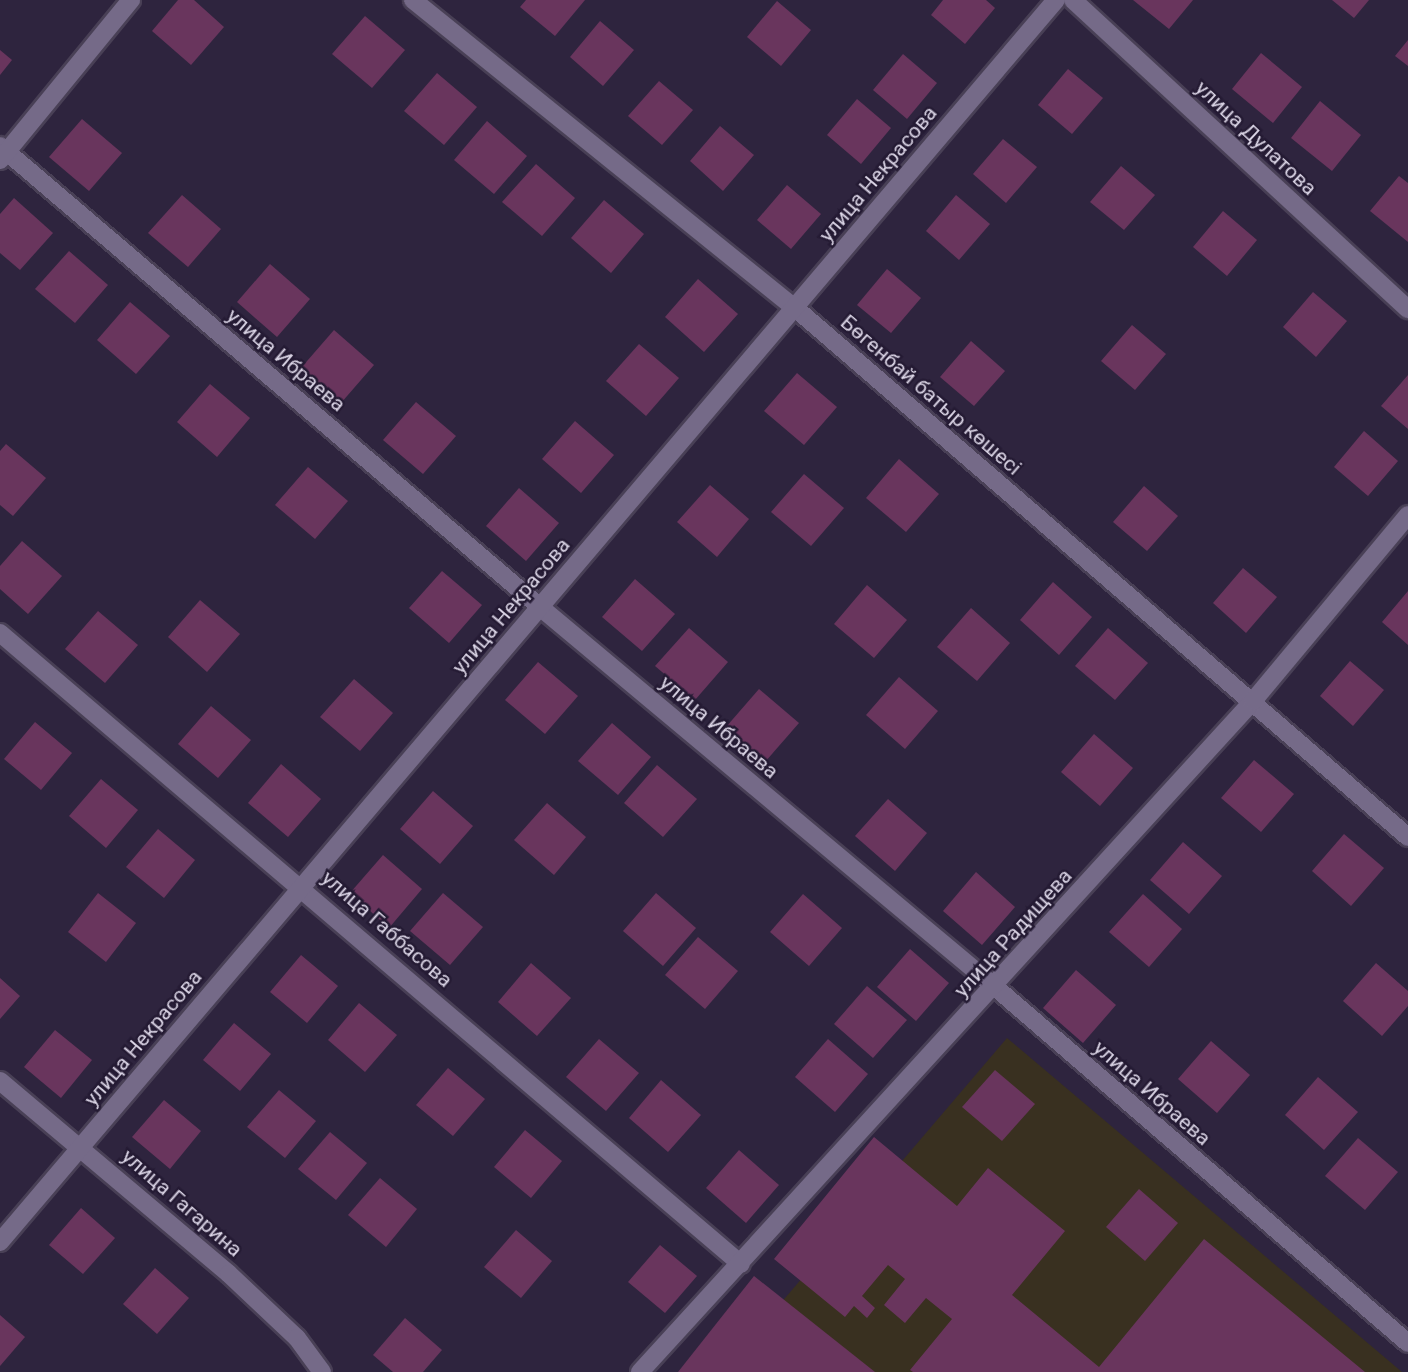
<!DOCTYPE html>
<meta charset="utf-8">
<style>
body{margin:0}
#map{position:relative;width:1408px;height:1372px;overflow:hidden;background:#2e243e;font-family:Roboto,sans-serif}
div>[style]{position:absolute}
.industrial>*{inset:0;background:#393020}
.building>*{inset:0;background:#69355d}
.roads{filter:drop-shadow(2px 0 #494056) drop-shadow(-2px 0 #494056) drop-shadow(0 2px #494056) drop-shadow(0 -2px #494056)}
.street>*{height:18px;margin:-9px;padding:0 9px;transform-origin:9px;border-radius:9px;background:#756a88}
span{translate:-50% -50%;white-space:nowrap;text-align:center;line-height:1.15;-webkit-text-stroke:5px #241a33;paint-order:stroke}
.street-label{font-size:21px;color:#dbd5e6}
</style>
<div id="map">
<div class="industrial">
<i style="clip-path:polygon(1007px 1038px,1402px 1372px,722px 1372px)"></i>
</div>
<div class="building">
<i style="clip-path:polygon(178px 0,194px 0,224px 27px,191px 65px,152px 31px)"></i>
<i style="clip-path:polygon(526px 0,585px 0,555px 36px,520px 7px)"></i>
<i style="clip-path:polygon(943px 0,986px 0,995px 8px,965px 44px,931px 15px)"></i>
<i style="clip-path:polygon(1133px 0,1193px 0,1169px 29px)"></i>
<i style="clip-path:polygon(1332px 0,1369px 0,1354px 18px)"></i>
<i style="clip-path:polygon(777px 1px,811px 30px,781px 66px,747px 37px)"></i>
<i style="clip-path:polygon(365px 16px,405px 50px,372px 88px,332px 54px)"></i>
<i style="clip-path:polygon(600px 21px,634px 50px,603px 86px,570px 57px)"></i>
<i style="clip-path:polygon(1408px 40px,1408px 66px,1395px 56px)"></i>
<i style="clip-path:polygon(0 50px,12px 60px,0 75px)"></i>
<i style="clip-path:polygon(1261px 53px,1302px 87px,1273px 123px,1232px 89px)"></i>
<i style="clip-path:polygon(903px 54px,937px 83px,907px 119px,873px 90px)"></i>
<i style="clip-path:polygon(1068px 69px,1103px 98px,1072px 134px,1038px 105px)"></i>
<i style="clip-path:polygon(437px 73px,477px 107px,444px 145px,404px 111px)"></i>
<i style="clip-path:polygon(659px 81px,693px 110px,662px 145px,628px 116px)"></i>
<i style="clip-path:polygon(857px 99px,891px 128px,861px 164px,827px 135px)"></i>
<i style="clip-path:polygon(1320px 101px,1361px 135px,1332px 171px,1291px 138px)"></i>
<i style="clip-path:polygon(82px 119px,122px 153px,89px 191px,49px 157px)"></i>
<i style="clip-path:polygon(487px 121px,527px 156px,494px 194px,454px 160px)"></i>
<i style="clip-path:polygon(720px 126px,754px 155px,723px 191px,690px 161px)"></i>
<i style="clip-path:polygon(1003px 139px,1037px 167px,1006px 203px,973px 174px)"></i>
<i style="clip-path:polygon(536px 164px,575px 198px,542px 236px,502px 202px)"></i>
<i style="clip-path:polygon(1121px 166px,1155px 195px,1124px 230px,1090px 202px)"></i>
<i style="clip-path:polygon(1399px 176px,1408px 183px,1408px 242px,1370px 211px)"></i>
<i style="clip-path:polygon(787px 185px,821px 214px,791px 249px,757px 220px)"></i>
<i style="clip-path:polygon(182px 195px,221px 229px,188px 267px,148px 233px)"></i>
<i style="clip-path:polygon(956px 195px,990px 224px,959px 260px,926px 231px)"></i>
<i style="clip-path:polygon(14px 198px,53px 233px,20px 270px,0 253px,0 214px)"></i>
<i style="clip-path:polygon(604px 200px,644px 234px,611px 273px,571px 238px)"></i>
<i style="clip-path:polygon(1223px 211px,1257px 240px,1227px 276px,1193px 247px)"></i>
<i style="clip-path:polygon(69px 251px,108px 285px,75px 323px,35px 289px)"></i>
<i style="clip-path:polygon(270px 264px,310px 299px,277px 337px,237px 302px)"></i>
<i style="clip-path:polygon(887px 269px,921px 298px,891px 333px,857px 305px)"></i>
<i style="clip-path:polygon(698px 279px,738px 314px,704px 352px,665px 317px)"></i>
<i style="clip-path:polygon(1313px 292px,1347px 321px,1316px 357px,1283px 327px)"></i>
<i style="clip-path:polygon(130px 302px,170px 336px,136px 374px,97px 340px)"></i>
<i style="clip-path:polygon(1132px 325px,1166px 354px,1135px 390px,1101px 361px)"></i>
<i style="clip-path:polygon(334px 330px,374px 365px,341px 403px,301px 368px)"></i>
<i style="clip-path:polygon(971px 341px,1005px 371px,974px 406px,940px 377px)"></i>
<i style="clip-path:polygon(639px 344px,679px 378px,646px 416px,606px 381px)"></i>
<i style="clip-path:polygon(797px 373px,837px 407px,804px 445px,764px 411px)"></i>
<i style="clip-path:polygon(1408px 375px,1408px 429px,1381px 406px)"></i>
<i style="clip-path:polygon(210px 384px,250px 418px,217px 457px,177px 422px)"></i>
<i style="clip-path:polygon(416px 402px,456px 436px,423px 474px,383px 440px)"></i>
<i style="clip-path:polygon(575px 421px,614px 455px,581px 493px,542px 459px)"></i>
<i style="clip-path:polygon(1364px 431px,1398px 461px,1368px 496px,1334px 467px)"></i>
<i style="clip-path:polygon(6px 444px,46px 478px,13px 516px,0 505px,0 451px)"></i>
<i style="clip-path:polygon(899px 459px,939px 494px,906px 532px,866px 498px)"></i>
<i style="clip-path:polygon(308px 467px,348px 501px,315px 539px,275px 505px)"></i>
<i style="clip-path:polygon(804px 474px,844px 508px,811px 546px,771px 512px)"></i>
<i style="clip-path:polygon(710px 485px,749px 519px,717px 557px,677px 522px)"></i>
<i style="clip-path:polygon(1144px 486px,1178px 516px,1147px 551px,1113px 522px)"></i>
<i style="clip-path:polygon(519px 488px,559px 523px,526px 561px,486px 526px)"></i>
<i style="clip-path:polygon(22px 541px,62px 576px,28px 614px,0 589px,0 566px)"></i>
<i style="clip-path:polygon(1243px 568px,1277px 597px,1246px 633px,1213px 603px)"></i>
<i style="clip-path:polygon(442px 571px,482px 605px,449px 643px,409px 608px)"></i>
<i style="clip-path:polygon(635px 579px,675px 614px,642px 651px,602px 617px)"></i>
<i style="clip-path:polygon(1053px 582px,1092px 617px,1059px 655px,1020px 620px)"></i>
<i style="clip-path:polygon(867px 585px,907px 620px,874px 658px,834px 624px)"></i>
<i style="clip-path:polygon(1408px 591px,1408px 645px,1382px 622px)"></i>
<i style="clip-path:polygon(200px 600px,240px 634px,207px 672px,168px 637px)"></i>
<i style="clip-path:polygon(971px 608px,1010px 643px,977px 681px,937px 647px)"></i>
<i style="clip-path:polygon(98px 611px,138px 645px,105px 683px,65px 649px)"></i>
<i style="clip-path:polygon(689px 628px,728px 662px,695px 700px,655px 666px)"></i>
<i style="clip-path:polygon(1108px 628px,1148px 663px,1115px 700px,1075px 666px)"></i>
<i style="clip-path:polygon(1350px 661px,1384px 690px,1353px 726px,1320px 696px)"></i>
<i style="clip-path:polygon(538px 662px,578px 696px,545px 734px,505px 700px)"></i>
<i style="clip-path:polygon(899px 677px,938px 711px,905px 749px,866px 715px)"></i>
<i style="clip-path:polygon(354px 679px,393px 713px,360px 751px,320px 717px)"></i>
<i style="clip-path:polygon(759px 689px,799px 723px,765px 762px,726px 727px)"></i>
<i style="clip-path:polygon(211px 706px,251px 740px,218px 778px,178px 744px)"></i>
<i style="clip-path:polygon(35px 722px,72px 753px,41px 790px,4px 759px)"></i>
<i style="clip-path:polygon(612px 723px,651px 757px,618px 795px,578px 761px)"></i>
<i style="clip-path:polygon(1094px 734px,1133px 768px,1100px 806px,1061px 772px)"></i>
<i style="clip-path:polygon(1254px 760px,1294px 794px,1261px 832px,1221px 798px)"></i>
<i style="clip-path:polygon(281px 764px,321px 799px,288px 837px,248px 803px)"></i>
<i style="clip-path:polygon(657px 765px,697px 799px,663px 837px,624px 803px)"></i>
<i style="clip-path:polygon(101px 779px,138px 810px,106px 848px,69px 816px)"></i>
<i style="clip-path:polygon(433px 791px,473px 826px,440px 864px,400px 829px)"></i>
<i style="clip-path:polygon(888px 799px,927px 833px,895px 871px,855px 836px)"></i>
<i style="clip-path:polygon(547px 803px,586px 837px,554px 875px,514px 840px)"></i>
<i style="clip-path:polygon(158px 829px,195px 860px,164px 898px,126px 867px)"></i>
<i style="clip-path:polygon(1344px 834px,1384px 868px,1351px 906px,1312px 871px)"></i>
<i style="clip-path:polygon(1183px 842px,1222px 876px,1189px 914px,1150px 880px)"></i>
<i style="clip-path:polygon(383px 855px,422px 889px,389px 928px,350px 893px)"></i>
<i style="clip-path:polygon(976px 872px,1015px 907px,982px 945px,943px 911px)"></i>
<i style="clip-path:polygon(98px 893px,136px 923px,106px 962px,68px 932px)"></i>
<i style="clip-path:polygon(443px 893px,483px 927px,450px 965px,410px 931px)"></i>
<i style="clip-path:polygon(656px 893px,696px 928px,663px 966px,623px 931px)"></i>
<i style="clip-path:polygon(803px 894px,842px 928px,809px 966px,770px 932px)"></i>
<i style="clip-path:polygon(1143px 894px,1182px 929px,1149px 967px,1109px 932px)"></i>
<i style="clip-path:polygon(698px 937px,738px 971px,705px 1009px,665px 975px)"></i>
<i style="clip-path:polygon(910px 949px,949px 983px,916px 1021px,877px 987px)"></i>
<i style="clip-path:polygon(301px 955px,338px 986px,307px 1023px,270px 992px)"></i>
<i style="clip-path:polygon(531px 963px,571px 998px,537px 1036px,498px 1002px)"></i>
<i style="clip-path:polygon(1376px 963px,1408px 991px,1408px 1006px,1382px 1036px,1343px 1001px)"></i>
<i style="clip-path:polygon(1076px 970px,1116px 1005px,1083px 1043px,1043px 1008px)"></i>
<i style="clip-path:polygon(0 978px,20px 996px,0 1019px)"></i>
<i style="clip-path:polygon(867px 986px,907px 1020px,873px 1058px,834px 1024px)"></i>
<i style="clip-path:polygon(359px 1003px,397px 1035px,365px 1072px,328px 1040px)"></i>
<i style="clip-path:polygon(234px 1023px,271px 1054px,240px 1091px,203px 1060px)"></i>
<i style="clip-path:polygon(55px 1030px,92px 1060px,61px 1098px,24px 1067px)"></i>
<i style="clip-path:polygon(599px 1039px,639px 1073px,606px 1111px,566px 1077px)"></i>
<i style="clip-path:polygon(828px 1039px,868px 1074px,835px 1112px,795px 1077px)"></i>
<i style="clip-path:polygon(1211px 1041px,1250px 1075px,1217px 1113px,1178px 1079px)"></i>
<i style="clip-path:polygon(448px 1068px,485px 1099px,453px 1136px,416px 1105px)"></i>
<i style="clip-path:polygon(995px 1070px,1035px 1104px,1002px 1141px,962px 1107px)"></i>
<i style="clip-path:polygon(1318px 1077px,1358px 1112px,1324px 1150px,1285px 1115px)"></i>
<i style="clip-path:polygon(661px 1080px,701px 1115px,668px 1152px,629px 1118px)"></i>
<i style="clip-path:polygon(279px 1090px,316px 1121px,285px 1158px,247px 1127px)"></i>
<i style="clip-path:polygon(164px 1100px,201px 1131px,170px 1169px,132px 1137px)"></i>
<i style="clip-path:polygon(525px 1130px,562px 1161px,531px 1198px,494px 1167px)"></i>
<i style="clip-path:polygon(330px 1132px,367px 1163px,336px 1200px,298px 1169px)"></i>
<i style="clip-path:polygon(874px 1137px,957px 1206px,988px 1168px,1065px 1231px,1012px 1295px,1099px 1367px,1204px 1239px,1365px 1372px,913px 1372px,910px 1370px,952px 1319px,926px 1298px,905px 1323px,884px 1305px,905px 1279px,888px 1265px,862px 1296px,875px 1308px,867px 1318px,854px 1306px,845px 1317px,774px 1259px)"></i>
<i style="clip-path:polygon(1358px 1138px,1398px 1172px,1365px 1210px,1325px 1176px)"></i>
<i style="clip-path:polygon(739px 1150px,779px 1185px,746px 1223px,706px 1188px)"></i>
<i style="clip-path:polygon(380px 1178px,417px 1209px,386px 1247px,348px 1215px)"></i>
<i style="clip-path:polygon(1139px 1189px,1178px 1223px,1145px 1261px,1106px 1227px)"></i>
<i style="clip-path:polygon(81px 1208px,115px 1238px,83px 1274px,49px 1245px)"></i>
<i style="clip-path:polygon(516px 1230px,552px 1261px,521px 1298px,484px 1267px)"></i>
<i style="clip-path:polygon(660px 1245px,697px 1276px,665px 1313px,628px 1282px)"></i>
<i style="clip-path:polygon(155px 1268px,189px 1298px,157px 1334px,123px 1304px)"></i>
<i style="clip-path:polygon(754px 1276px,875px 1372px,678px 1372px)"></i>
<i style="clip-path:polygon(0 1315px,25px 1337px,0 1366px)"></i>
<i style="clip-path:polygon(405px 1318px,442px 1350px,423px 1372px,393px 1372px,373px 1355px)"></i>
</div>
<div class="roads">
<div class="street">
<i style="left:413px;top:0;width:489px;rotate:38.9deg"></i>
<i style="left:794px;top:307px;width:811px;rotate:40.8deg"></i>
<i style="left:1073px;top:0;width:456px;rotate:42.7deg"></i>
<i style="left:0;top:146px;width:710px;rotate:40.49deg"></i>
<i style="left:540px;top:607px;width:593px;rotate:39.87deg"></i>
<i style="left:995px;top:987px;width:545px;rotate:40.76deg"></i>
<i style="left:0;top:160px;width:207px;rotate:-50.7deg"></i>
<i style="left:0;top:633px;width:973px;rotate:40.42deg"></i>
<i style="left:0;top:1081px;width:299px;rotate:40.1deg"></i>
<i style="left:229px;top:1274px;width:93px;rotate:43.3deg"></i>
<i style="left:297px;top:1338px;width:42px;rotate:53.7deg"></i>
<i style="left:0;top:1242px;width:1630px;rotate:-49.63deg"></i>
<i style="left:640px;top:1372px;width:909px;rotate:-47.59deg"></i>
<i style="left:1253px;top:701px;width:242px;rotate:-50.2deg"></i>
</div>
</div>
<div class="street-label">
<span style="left:1256px;top:138px;rotate:43deg">улица Дулатова</span>
<span style="left:878px;top:174px;rotate:-50deg">улица Некрасова</span>
<span style="left:286px;top:360px;rotate:40deg">улица Ибраева</span>
<span style="left:931px;top:395px;rotate:41deg">Бөгенбай батыр көшесі</span>
<span style="left:511px;top:606px;rotate:-50deg">улица Некрасова</span>
<span style="left:719px;top:727px;rotate:40deg">улица Ибраева</span>
<span style="left:387px;top:929px;rotate:41deg">улица Габбасова</span>
<span style="left:1013px;top:933px;rotate:-48deg">улица Радищева</span>
<span style="left:143px;top:1038px;rotate:-50deg">улица Некрасова</span>
<span style="left:1152px;top:1093px;rotate:41deg">улица Ибраева</span>
<span style="left:182px;top:1203px;rotate:41deg">улица Гагарина</span>
</div>
</div>
